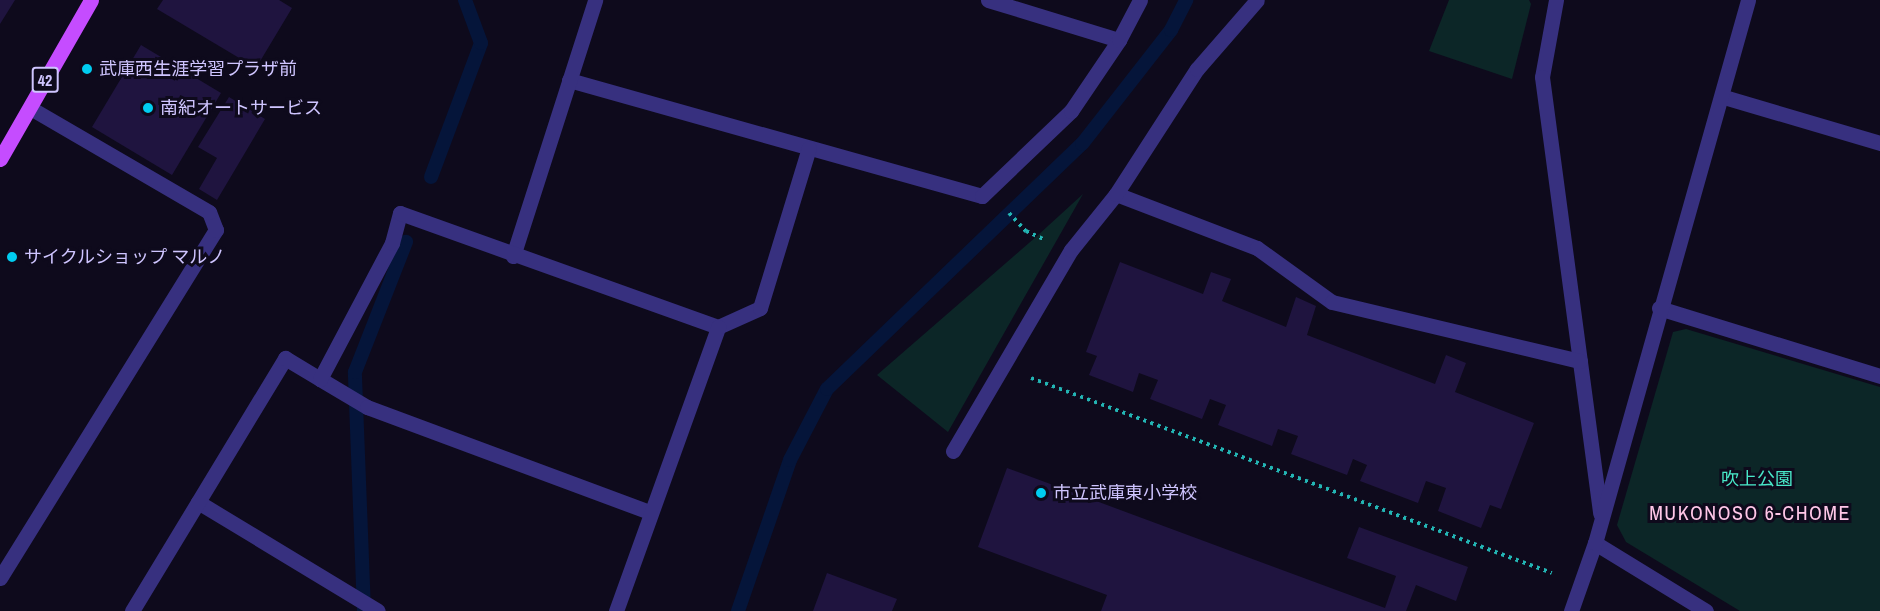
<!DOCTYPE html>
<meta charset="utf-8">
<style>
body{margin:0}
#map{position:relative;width:1880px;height:611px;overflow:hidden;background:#0e0a1c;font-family:"Archivo Narrow","Noto Sans JP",sans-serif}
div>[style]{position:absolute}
.green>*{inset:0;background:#0c2627}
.stream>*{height:14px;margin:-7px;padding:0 7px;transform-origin:7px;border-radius:7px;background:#05153a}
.building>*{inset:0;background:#1f143f}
.path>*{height:4px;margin-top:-2px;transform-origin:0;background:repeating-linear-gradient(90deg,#23b5b4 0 3px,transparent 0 7.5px)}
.minor>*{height:15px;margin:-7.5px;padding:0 7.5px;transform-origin:7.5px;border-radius:7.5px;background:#37307f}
.major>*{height:15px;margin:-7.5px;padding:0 7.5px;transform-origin:7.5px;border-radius:7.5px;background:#c54cff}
.dots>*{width:16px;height:16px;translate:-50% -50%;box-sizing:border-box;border:3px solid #0e0a1c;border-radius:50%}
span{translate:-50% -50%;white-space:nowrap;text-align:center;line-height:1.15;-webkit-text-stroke:6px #0e0a1c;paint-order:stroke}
.shield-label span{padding:2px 4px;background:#0e0a1c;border:2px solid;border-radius:4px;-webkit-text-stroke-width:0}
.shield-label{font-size:16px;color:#cfc5ff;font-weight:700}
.poi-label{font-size:18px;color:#cfc5ff}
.left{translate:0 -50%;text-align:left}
.park-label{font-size:18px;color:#48e7c8}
.neighbourhood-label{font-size:20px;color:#ffc7e8;letter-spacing:1.5px}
</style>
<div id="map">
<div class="green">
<i style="clip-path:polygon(1449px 0,1529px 0,1531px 4px,1512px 79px,1429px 51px)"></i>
<i style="clip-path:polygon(1083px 194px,948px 432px,877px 375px,1037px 236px)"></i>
<i style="clip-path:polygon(1686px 329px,1880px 387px,1880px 611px,1740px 611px,1626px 542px,1617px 525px,1673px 332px)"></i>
</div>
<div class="stream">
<i style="left:431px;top:177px;width:143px;rotate:-69.5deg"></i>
<i style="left:481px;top:43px;width:46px;rotate:-110.4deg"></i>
<i style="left:364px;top:611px;width:239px;rotate:-92.2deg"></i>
<i style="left:355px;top:372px;width:140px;rotate:-68.6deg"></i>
<i style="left:738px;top:611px;width:160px;rotate:-71deg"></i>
<i style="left:790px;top:460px;width:80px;rotate:-62.5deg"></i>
<i style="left:827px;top:389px;width:354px;rotate:-43.9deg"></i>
<i style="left:1082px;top:144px;width:145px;rotate:-52deg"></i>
<i style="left:1171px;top:30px;width:34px;rotate:-63deg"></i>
</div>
<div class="building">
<i style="clip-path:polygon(0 0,15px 0,0 24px)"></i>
<i style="clip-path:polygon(163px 0,279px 0,292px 8px,256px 68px,157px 9px)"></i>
<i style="clip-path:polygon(141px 45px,221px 93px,172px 175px,92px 127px)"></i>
<i style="clip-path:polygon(229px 97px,265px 119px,217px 200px,199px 189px,217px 158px,198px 147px)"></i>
<i style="clip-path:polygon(1120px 262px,1203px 294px,1211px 272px,1231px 279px,1222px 301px,1286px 327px,1296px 297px,1316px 306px,1307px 335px,1435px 384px,1446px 355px,1466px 363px,1455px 392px,1534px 423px,1501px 509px,1490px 505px,1481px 528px,1438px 511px,1446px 488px,1426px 481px,1418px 503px,1360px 481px,1367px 465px,1353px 459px,1347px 475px,1291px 454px,1298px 436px,1278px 429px,1272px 446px,1218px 425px,1226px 405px,1210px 399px,1202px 419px,1150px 399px,1158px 380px,1139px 373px,1133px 392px,1089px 375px,1097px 356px,1086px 352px)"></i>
<i style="clip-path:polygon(1007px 468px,1385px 608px,1396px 576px,1347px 558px,1359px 527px,1468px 567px,1456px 601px,1416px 585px,1406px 611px,1101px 611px,1107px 595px,978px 547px)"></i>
<i style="clip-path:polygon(827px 573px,897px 599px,892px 611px,813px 611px)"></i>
</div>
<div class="path">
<i style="left:1009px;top:213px;width:25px;rotate:47deg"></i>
<i style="left:1026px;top:231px;width:19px;rotate:25deg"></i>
<i style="left:1031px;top:378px;width:556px;rotate:20.52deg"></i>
</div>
<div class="minor">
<i style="left:988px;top:0;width:137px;rotate:17deg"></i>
<i style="left:1556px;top:0;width:78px;rotate:100.3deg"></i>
<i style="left:1542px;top:77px;width:440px;rotate:82.4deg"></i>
<i style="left:569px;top:80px;width:429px;rotate:15.7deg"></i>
<i style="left:982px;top:196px;width:123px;rotate:-43.7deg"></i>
<i style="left:1071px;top:111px;width:86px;rotate:-55.9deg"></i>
<i style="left:1119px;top:40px;width:45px;rotate:-62.3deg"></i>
<i style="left:1724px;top:97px;width:163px;rotate:16.4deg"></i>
<i style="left:1116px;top:194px;width:151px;rotate:21deg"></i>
<i style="left:1257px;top:248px;width:92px;rotate:35.8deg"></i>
<i style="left:1332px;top:302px;width:255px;rotate:13.4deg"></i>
<i style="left:513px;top:256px;width:269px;rotate:-72.2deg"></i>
<i style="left:1659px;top:308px;width:231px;rotate:17.1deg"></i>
<i style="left:320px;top:379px;width:55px;rotate:30.8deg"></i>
<i style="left:367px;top:407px;width:302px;rotate:20.4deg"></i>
<i style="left:953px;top:451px;width:233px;rotate:-59.6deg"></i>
<i style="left:1071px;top:250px;width:72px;rotate:-51.2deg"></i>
<i style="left:1116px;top:194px;width:149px;rotate:-57.1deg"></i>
<i style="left:1197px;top:69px;width:91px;rotate:-49deg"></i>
<i style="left:198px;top:502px;width:210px;rotate:31.2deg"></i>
<i style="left:1595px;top:543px;width:130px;rotate:31.5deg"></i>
<i style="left:0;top:578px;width:410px;rotate:-58.2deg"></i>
<i style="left:216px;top:230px;width:19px;rotate:-111deg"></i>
<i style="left:209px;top:212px;width:207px;rotate:-149.8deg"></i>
<i style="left:132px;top:611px;width:296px;rotate:-58.8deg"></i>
<i style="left:285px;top:358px;width:41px;rotate:31deg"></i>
<i style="left:320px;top:379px;width:154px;rotate:-62.1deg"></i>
<i style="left:392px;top:243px;width:31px;rotate:-75deg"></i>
<i style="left:400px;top:213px;width:338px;rotate:19.7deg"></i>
<i style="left:718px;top:327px;width:46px;rotate:-24.3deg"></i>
<i style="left:760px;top:308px;width:167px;rotate:-73deg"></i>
<i style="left:616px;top:611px;width:302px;rotate:-70.2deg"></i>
<i style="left:1571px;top:611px;width:72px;rotate:-70.6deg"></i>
<i style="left:1595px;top:543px;width:564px;rotate:-74.26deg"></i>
</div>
<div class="major">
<i style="left:0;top:159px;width:183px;rotate:-60.2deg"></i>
</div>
<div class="dots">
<i style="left:87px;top:69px;background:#00ccf0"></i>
<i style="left:148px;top:108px;background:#00ccf0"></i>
<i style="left:12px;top:257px;background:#00ccf0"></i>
<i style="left:1041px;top:493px;background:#00ccf0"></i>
</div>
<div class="shield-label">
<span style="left:45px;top:80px">42</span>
</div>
<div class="poi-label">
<span class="left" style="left:99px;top:69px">武庫西生涯学習プラザ前</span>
<span class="left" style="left:160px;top:108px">南紀オートサービス</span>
<span class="left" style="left:24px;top:257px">サイクルショップ マルノ</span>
<span class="left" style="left:1053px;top:493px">市立武庫東小学校</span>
</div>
<div class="park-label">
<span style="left:1757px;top:479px">吹上公園</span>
</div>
<div class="neighbourhood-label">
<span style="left:1750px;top:512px">MUKONOSO 6-CHOME</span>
</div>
</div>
